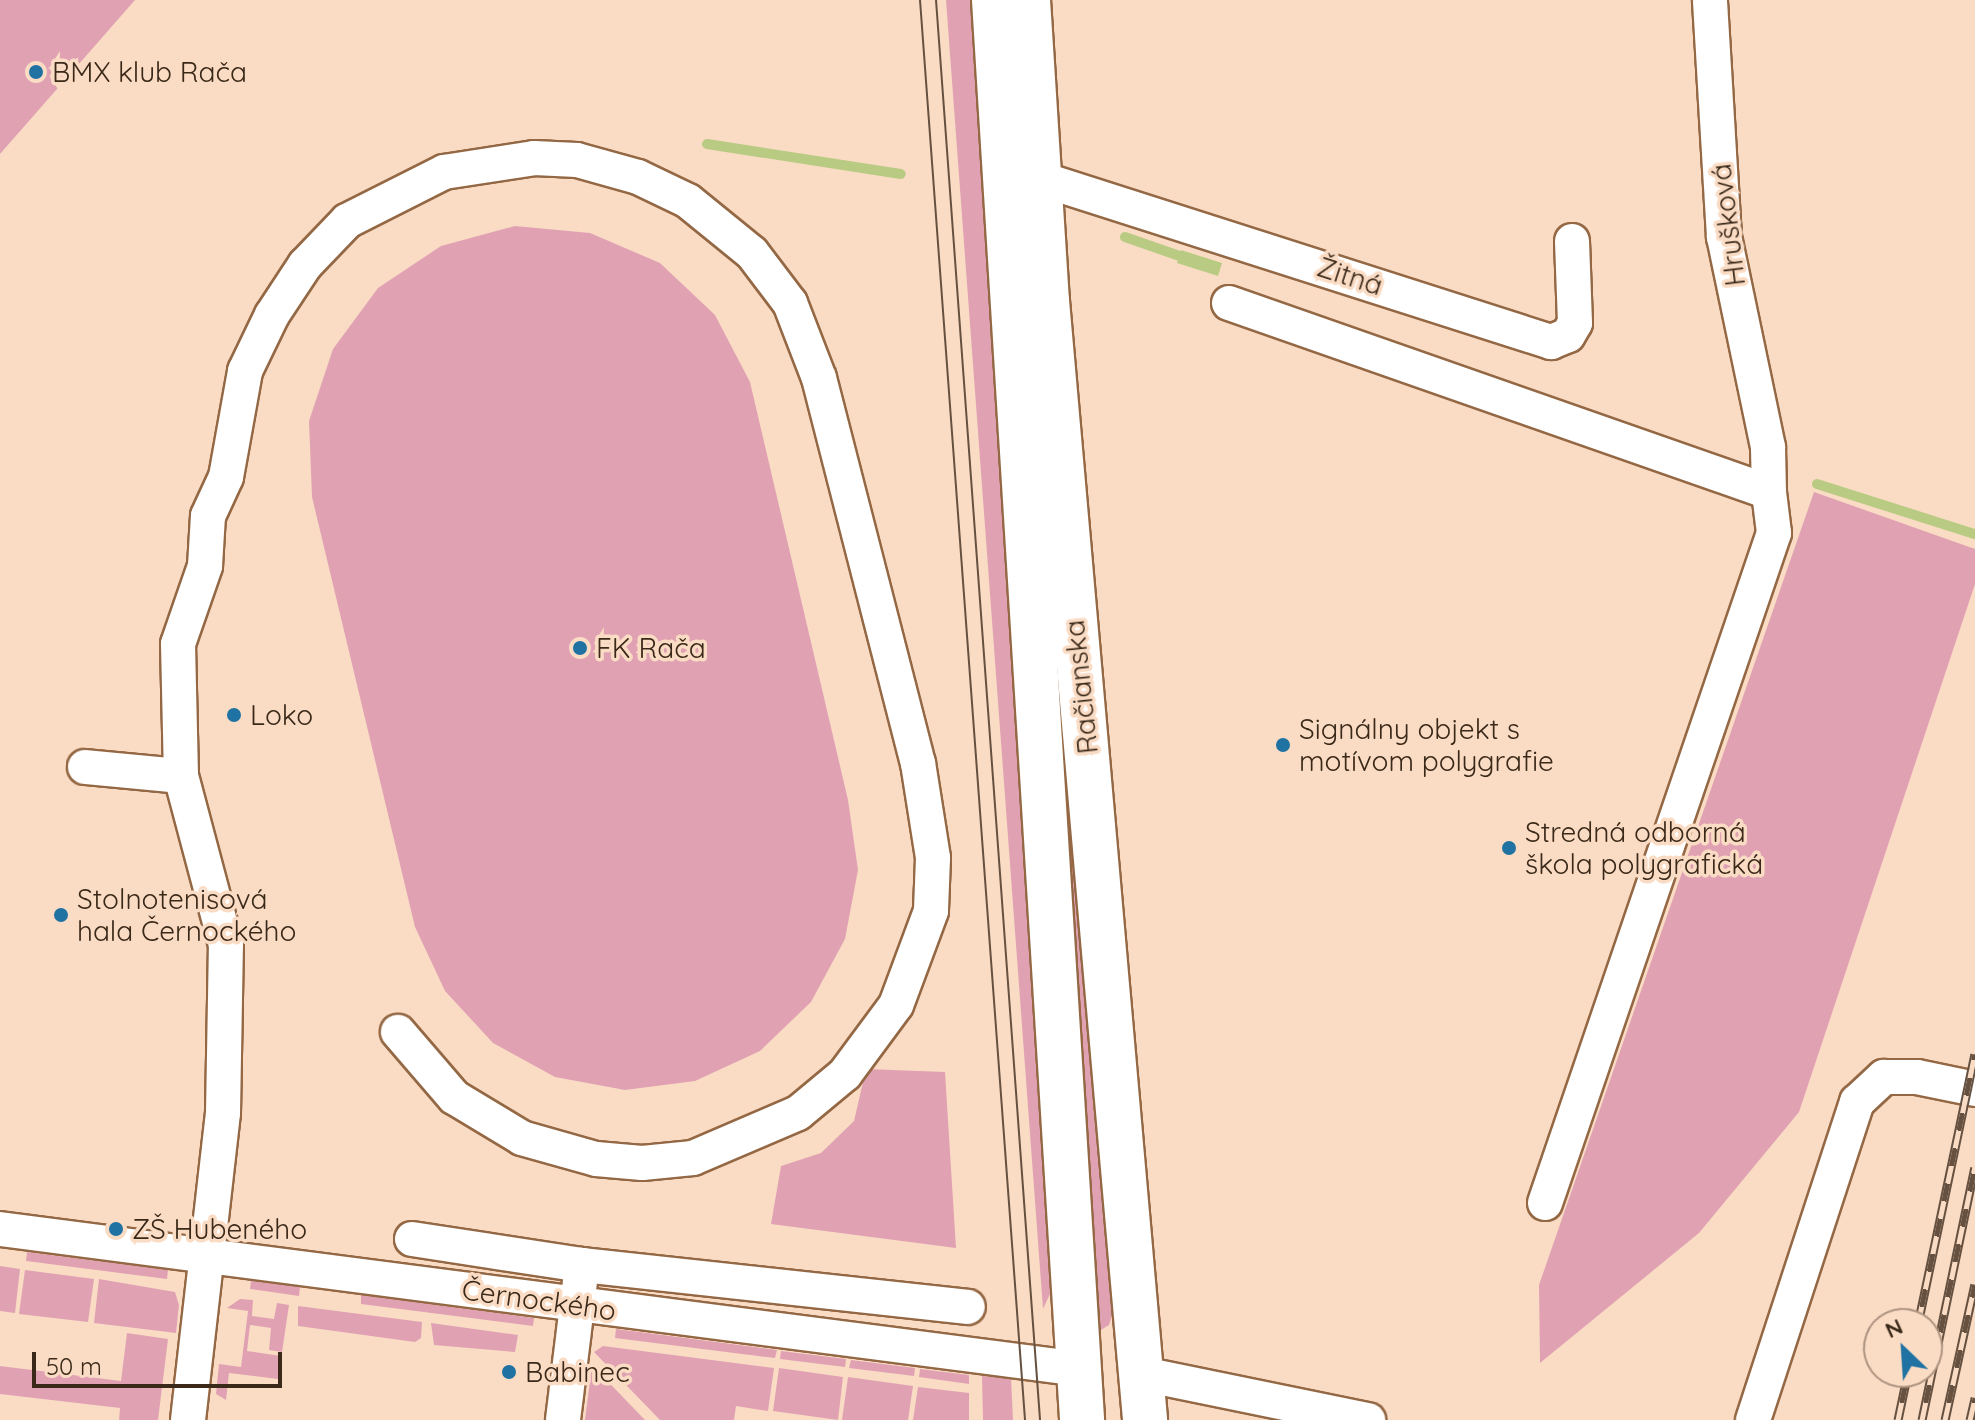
<!DOCTYPE html>
<meta charset="utf-8">
<style>
body{margin:0}
#map{position:relative;width:1975px;height:1420px;overflow:hidden;background:#fadcc5;font-family:Quicksand,sans-serif}
div>[style]{position:absolute}
.green>*{inset:0;background:#e0a2b3}
.water>*{inset:0;background:#b9cb83}
.stream>*{height:10px;margin:-5px;padding:0 5px;transform-origin:5px;border-radius:5px;background:#b9cb83}
.roads{filter:drop-shadow(2px 0 #946844) drop-shadow(-2px 0 #946844) drop-shadow(0 2px #946844) drop-shadow(0 -2px #946844)}
.minor>*{height:34px;margin:-17px;padding:0 17px;transform-origin:17px;border-radius:17px;background:#fff}
.major>*{height:44px;margin:-22px;padding:0 22px;transform-origin:22px;border-radius:22px;background:#fff}
.tram>*{height:2px;margin:-1px;padding:0 1px;transform-origin:1px;border-radius:1px;background:#665140}
.rail>*{height:9px;margin-top:-4.5px;transform-origin:0;background:repeating-linear-gradient(90deg,#fadcc5 0 18px,#665140 0 36px);box-sizing:border-box;border-block:2px solid #665140}
.dots>*{width:22px;height:22px;translate:-50% -50%;box-sizing:border-box;border:4px solid #fadcc5;border-radius:50%}
span{translate:-50% -50%;white-space:nowrap;text-align:center;line-height:1.15;-webkit-text-stroke:7px #fadcc5;paint-order:stroke}
.poi-label{font-size:28px;color:#3a2818}
.left{translate:0 -50%;text-align:left}
.street-label{font-size:28px;color:#3a2818}
.north{position:absolute;left:1863px;top:1308px;width:80px;height:80px;box-sizing:border-box;background:#fadcc5;border:2px solid #ad9480;border-radius:50%;rotate:335deg;font-size:22px;font-weight:700;line-height:32px;text-align:center;color:#3a2818}
.north::after{content:'';display:block;margin:auto;width:28px;height:36px;background:#1f72a2;clip-path:polygon(50% 0,100% 100%,50% 72%,0 100%)}
.scale{position:absolute;left:32px;top:1352px;width:250px;height:36px;box-sizing:border-box;border:4px solid #3a2818;border-top:0;padding-left:10px;font-size:24px;line-height:28px;white-space:nowrap;color:#3a2818;-webkit-text-stroke:6px #fadcc5;paint-order:stroke}
</style>
<div id="map">
<div class="green">
<i style="clip-path:polygon(0 0,135px 0,0 154px)"></i>
<i style="clip-path:polygon(946px 0,975px 0,1056px 1281px,1043px 1309px)"></i>
<i style="clip-path:polygon(515px 226px,590px 233px,660px 263px,715px 315px,750px 382px,848px 800px,858px 870px,845px 939px,811px 1002px,760px 1051px,695px 1081px,625px 1090px,555px 1077px,493px 1043px,445px 991px,415px 927px,312px 497px,309px 421px,333px 349px,378px 288px,441px 246px)"></i>
<i style="clip-path:polygon(1814px 492px,1975px 549px,1975px 584px,1799px 1112px,1699px 1233px,1540px 1363px,1539px 1285px)"></i>
<i style="clip-path:polygon(1061px 705px,1114px 1310px,1109px 1325px,1096px 1333px)"></i>
<i style="clip-path:polygon(866px 1069px,945px 1072px,956px 1248px,771px 1224px,781px 1166px,821px 1153px,854px 1121px)"></i>
<i style="clip-path:polygon(27px 1252px,168px 1270px,167px 1279px,26px 1261px)"></i>
<i style="clip-path:polygon(0 1266px,20px 1269px,15px 1313px,0 1311px)"></i>
<i style="clip-path:polygon(25px 1270px,94px 1279px,88px 1322px,19px 1314px)"></i>
<i style="clip-path:polygon(99px 1279px,175px 1292px,179px 1305px,176px 1333px,94px 1323px)"></i>
<i style="clip-path:polygon(251px 1281px,300px 1287px,299px 1296px,250px 1289px)"></i>
<i style="clip-path:polygon(361px 1295px,534px 1318px,533px 1326px,361px 1304px)"></i>
<i style="clip-path:polygon(240px 1299px,253px 1300px,252px 1316px,274px 1319px,277px 1303px,289px 1305px,282px 1352px,269px 1350px,271px 1328px,250px 1325px,247px 1351px,281px 1356px,278px 1379px,229px 1373px,226px 1400px,216px 1394px,219px 1364px,241px 1367px,248px 1311px,227px 1308px)"></i>
<i style="clip-path:polygon(298px 1306px,422px 1322px,421px 1338px,415px 1342px,298px 1326px)"></i>
<i style="clip-path:polygon(431px 1323px,518px 1335px,515px 1352px,434px 1345px)"></i>
<i style="clip-path:polygon(616px 1329px,777px 1350px,775px 1358px,615px 1338px)"></i>
<i style="clip-path:polygon(127px 1333px,168px 1339px,158px 1420px,119px 1420px,120px 1408px,0 1394px,0 1366px,121px 1381px)"></i>
<i style="clip-path:polygon(603px 1346px,774px 1368px,768px 1411px,736px 1406px,734px 1420px,660px 1420px,594px 1352px)"></i>
<i style="clip-path:polygon(781px 1351px,846px 1359px,845px 1367px,780px 1359px)"></i>
<i style="clip-path:polygon(851px 1360px,915px 1368px,914px 1376px,849px 1368px)"></i>
<i style="clip-path:polygon(592px 1365px,645px 1420px,585px 1420px)"></i>
<i style="clip-path:polygon(779px 1368px,843px 1377px,838px 1420px,773px 1411px)"></i>
<i style="clip-path:polygon(920px 1369px,969px 1375px,969px 1384px,919px 1377px)"></i>
<i style="clip-path:polygon(982px 1376px,1011px 1378px,1013px 1420px,983px 1420px)"></i>
<i style="clip-path:polygon(848px 1377px,913px 1386px,908px 1420px,842px 1420px)"></i>
<i style="clip-path:polygon(918px 1387px,969px 1393px,969px 1420px,913px 1420px)"></i>
</div>
<div class="water">
<i style="clip-path:polygon(1181px 250px,1222px 263px,1218px 276px,1177px 263px)"></i>
</div>
<div class="stream">
<i style="left:707px;top:144px;width:196px;rotate:8.8deg"></i>
<i style="left:1125px;top:237px;width:70px;rotate:19.2deg"></i>
<i style="left:1817px;top:484px;width:166px;rotate:17.6deg"></i>
</div>
<div class="roads">
<div class="minor">
<i style="left:1038px;top:178px;width:539px;rotate:17.73deg"></i>
<i style="left:1551px;top:342px;width:18px;rotate:-22deg"></i>
<i style="left:1568px;top:335px;width:14px;rotate:-60deg"></i>
<i style="left:1575px;top:323px;width:82px;rotate:-92.1deg"></i>
<i style="left:1229px;top:303px;width:572px;rotate:19.29deg"></i>
<i style="left:1769px;top:492px;width:45px;rotate:-91.3deg"></i>
<i style="left:1768px;top:447px;width:215px;rotate:-101.8deg"></i>
<i style="left:1724px;top:237px;width:237px;rotate:-93.4deg"></i>
<i style="left:85px;top:767px;width:96px;rotate:5.4deg"></i>
<i style="left:1545px;top:1203px;width:708px;rotate:-71.13deg"></i>
<i style="left:1774px;top:533px;width:41px;rotate:-97deg"></i>
<i style="left:0;top:1229px;width:1088px;rotate:7.39deg"></i>
<i style="left:412px;top:1239px;width:172px;rotate:8.7deg"></i>
<i style="left:582px;top:1265px;width:156px;rotate:97deg"></i>
<i style="left:582px;top:1265px;width:388px;rotate:6.2deg"></i>
<i style="left:1143px;top:1374px;width:230px;rotate:11.6deg"></i>
<i style="left:188px;top:1420px;width:309px;rotate:-83.5deg"></i>
<i style="left:223px;top:1113px;width:168px;rotate:-89deg"></i>
<i style="left:226px;top:945px;width:175px;rotate:-104.9deg"></i>
<i style="left:181px;top:776px;width:132px;rotate:-91.3deg"></i>
<i style="left:178px;top:644px;width:83px;rotate:-70.9deg"></i>
<i style="left:205px;top:566px;width:50px;rotate:-86.6deg"></i>
<i style="left:208px;top:516px;width:43px;rotate:-65.2deg"></i>
<i style="left:226px;top:477px;width:108px;rotate:-79.8deg"></i>
<i style="left:245px;top:371px;width:62px;rotate:-64.3deg"></i>
<i style="left:272px;top:315px;width:60px;rotate:-56.6deg"></i>
<i style="left:305px;top:265px;width:61px;rotate:-46.3deg"></i>
<i style="left:347px;top:221px;width:109px;rotate:-26.8deg"></i>
<i style="left:444px;top:172px;width:91px;rotate:-8.8deg"></i>
<i style="left:534px;top:158px;width:43px;rotate:2.7deg"></i>
<i style="left:577px;top:160px;width:63px;rotate:15.6deg"></i>
<i style="left:638px;top:177px;width:55px;rotate:25.6deg"></i>
<i style="left:688px;top:201px;width:82px;rotate:39.1deg"></i>
<i style="left:752px;top:253px;width:63px;rotate:52.8deg"></i>
<i style="left:790px;top:303px;width:80px;rotate:68.9deg"></i>
<i style="left:819px;top:378px;width:398px;rotate:75.6deg"></i>
<i style="left:918px;top:763px;width:96px;rotate:81deg"></i>
<i style="left:933px;top:858px;width:53px;rotate:92.2deg"></i>
<i style="left:931px;top:911px;width:100px;rotate:110.4deg"></i>
<i style="left:896px;top:1005px;width:86px;rotate:126.5deg"></i>
<i style="left:845px;top:1074px;width:61px;rotate:140.3deg"></i>
<i style="left:798px;top:1113px;width:114px;rotate:156.8deg"></i>
<i style="left:693px;top:1158px;width:51px;rotate:174.4deg"></i>
<i style="left:642px;top:1163px;width:46px;rotate:-175deg"></i>
<i style="left:596px;top:1159px;width:77px;rotate:-164.2deg"></i>
<i style="left:522px;top:1138px;width:79px;rotate:-148.9deg"></i>
<i style="left:454px;top:1097px;width:86px;rotate:-130.7deg"></i>
<i style="left:1753px;top:1420px;width:335px;rotate:-71.9deg"></i>
<i style="left:1857px;top:1102px;width:37px;rotate:-43deg"></i>
<i style="left:1884px;top:1077px;width:33px"></i>
<i style="left:1917px;top:1077px;width:59px;rotate:11.7deg"></i>
</div>
<div class="major">
<i style="left:994px;top:0;width:1423px;rotate:86.45deg"></i>
<i style="left:1028px;top:0;width:302px;rotate:86.4deg"></i>
<i style="left:1047px;top:301px;width:1123px;rotate:84.99deg"></i>
</div>
</div>
<div class="tram">
<i style="left:920px;top:0;width:1424px;rotate:85.77deg"></i>
<i style="left:936px;top:0;width:1424px;rotate:85.81deg"></i>
</div>
<div class="rail">
<i style="left:1918px;top:1324px;width:276px;rotate:-78.1deg"></i>
<i style="left:1898px;top:1420px;width:49px;rotate:-78.2deg"></i>
<i style="left:1922px;top:1420px;width:258px;rotate:-78.2deg"></i>
<i style="left:1945px;top:1420px;width:139px;rotate:-77.6deg"></i>
<i style="left:1970px;top:1420px;width:23px;rotate:-77deg"></i>
</div>
<div class="dots">
<i style="left:36px;top:72px;background:#1f72a2"></i>
<i style="left:580px;top:648px;background:#1f72a2"></i>
<i style="left:234px;top:715px;background:#1f72a2"></i>
<i style="left:1283px;top:745px;background:#1f72a2"></i>
<i style="left:1509px;top:848px;background:#1f72a2"></i>
<i style="left:61px;top:915px;background:#1f72a2"></i>
<i style="left:116px;top:1229px;background:#1f72a2"></i>
<i style="left:509px;top:1372px;background:#1f72a2"></i>
</div>
<div class="poi-label">
<span class="left" style="left:52px;top:72px">BMX klub Rača</span>
<span class="left" style="left:596px;top:648px">FK Rača</span>
<span class="left" style="left:250px;top:715px">Loko</span>
<span class="left" style="left:1299px;top:745px">Signálny objekt s<br>motívom polygrafie</span>
<span class="left" style="left:1525px;top:848px">Stredná odborná<br>škola polygrafická</span>
<span class="left" style="left:77px;top:915px">Stolnotenisová<br>hala Černockého</span>
<span class="left" style="left:132px;top:1229px">ZŠ Hubeného</span>
<span class="left" style="left:525px;top:1372px">Babinec</span>
</div>
<div class="street-label">
<span style="left:1728px;top:225px;rotate:-97deg">Hrušková</span>
<span style="left:1350px;top:276px;rotate:18deg">Žitná</span>
<span style="left:1081px;top:687px;rotate:-96deg">Račianska</span>
<span style="left:539px;top:1300px;rotate:8deg">Černockého</span>
</div>
<div class="north">N</div>
<div class="scale">50 m</div>
</div>
